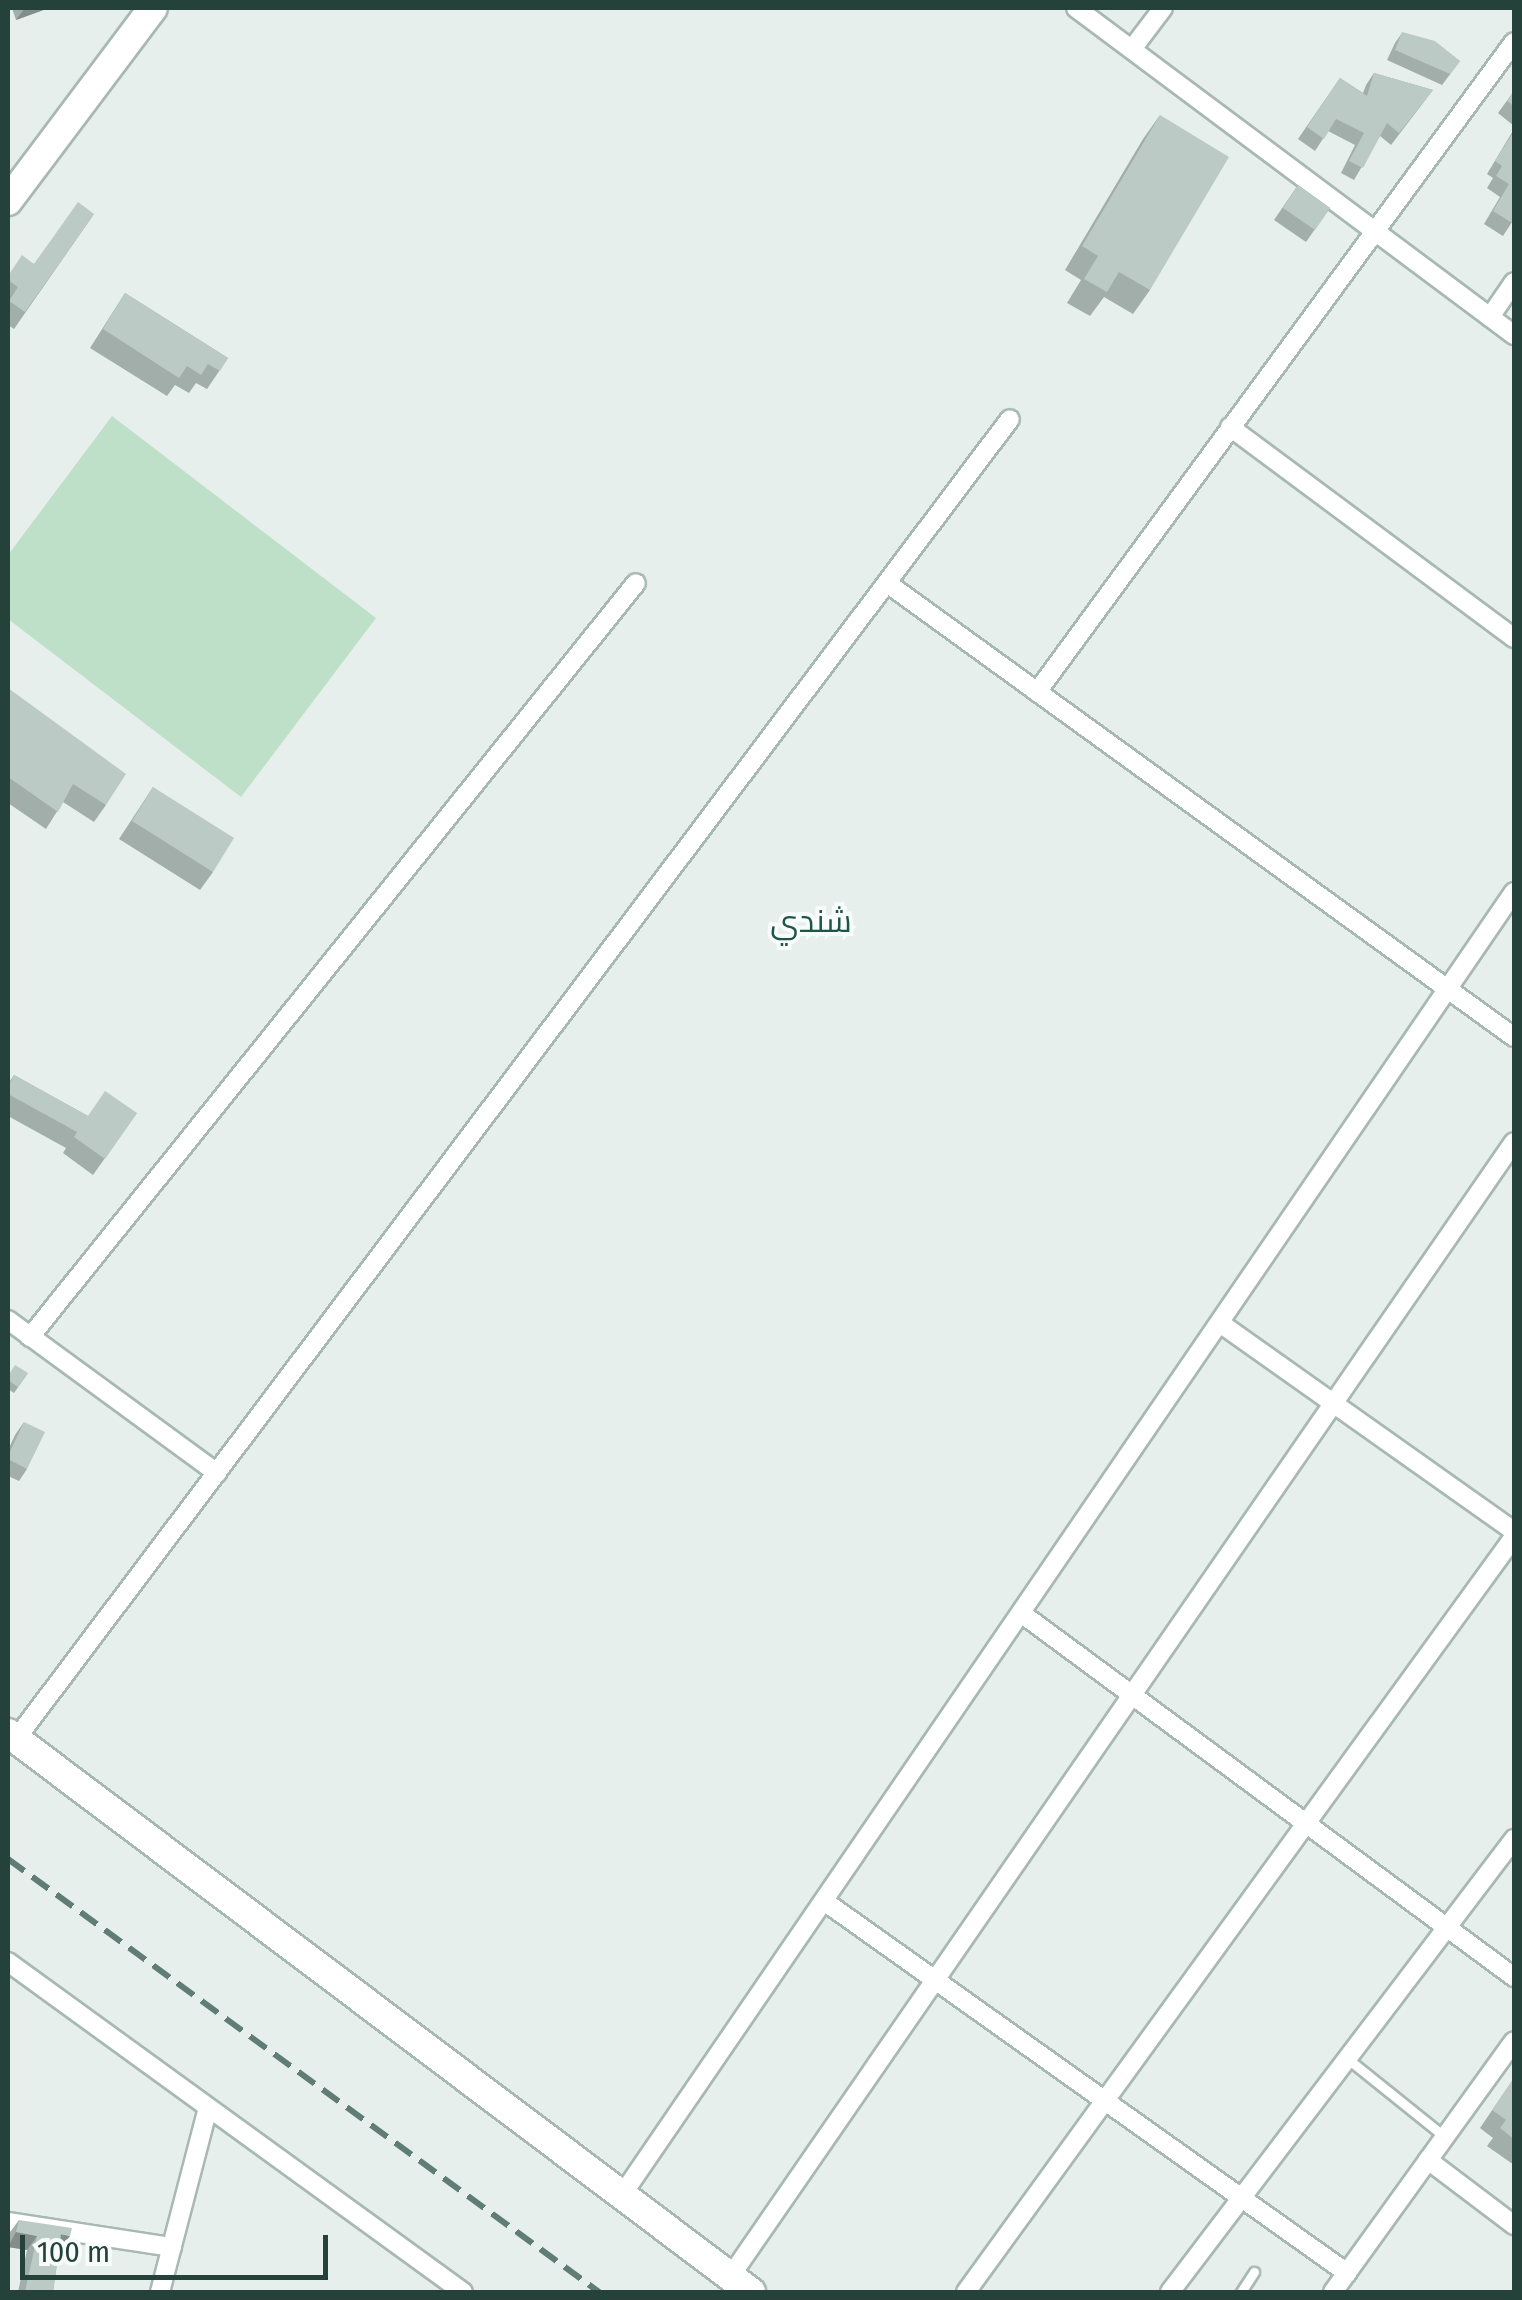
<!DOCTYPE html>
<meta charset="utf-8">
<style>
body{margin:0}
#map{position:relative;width:1522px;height:2300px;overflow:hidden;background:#e6efeb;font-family:"Fira Sans Condensed",Cairo,sans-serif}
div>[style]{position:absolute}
.green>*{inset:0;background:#bfe0c8}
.roads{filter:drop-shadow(2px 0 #a8b8b2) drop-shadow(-2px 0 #a8b8b2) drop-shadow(0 2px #a8b8b2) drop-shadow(0 -2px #a8b8b2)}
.lane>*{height:9px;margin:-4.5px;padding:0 4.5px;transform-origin:4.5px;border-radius:4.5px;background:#fff}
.street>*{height:18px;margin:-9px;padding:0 9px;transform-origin:9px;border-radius:9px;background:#fff}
.secondary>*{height:28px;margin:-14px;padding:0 14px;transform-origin:14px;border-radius:14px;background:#fff}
.rail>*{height:6px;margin-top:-3px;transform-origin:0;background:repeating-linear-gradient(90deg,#5f7d75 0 20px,transparent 0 30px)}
.wall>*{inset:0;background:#a1aea9}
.shaded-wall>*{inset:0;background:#838d89}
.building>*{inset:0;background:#bbcac4}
span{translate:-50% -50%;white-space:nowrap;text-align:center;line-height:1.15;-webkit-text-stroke:8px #f7fbf9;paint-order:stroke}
.quarter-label{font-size:32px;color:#1f5548}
.frame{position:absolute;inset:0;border:10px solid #24423a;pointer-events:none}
.scale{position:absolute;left:20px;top:2235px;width:308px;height:45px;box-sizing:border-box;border:5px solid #24423a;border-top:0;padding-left:12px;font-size:30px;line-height:35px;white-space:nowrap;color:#24423a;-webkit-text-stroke:8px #f7fbf9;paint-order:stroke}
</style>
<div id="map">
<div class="green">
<i style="clip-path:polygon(112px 416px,376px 618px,241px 797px,8px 619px,8px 555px)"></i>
</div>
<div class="roads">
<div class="lane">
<i style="left:1348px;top:2059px;width:124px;rotate:38.8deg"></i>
<i style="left:1241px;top:2292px;width:24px;rotate:-57deg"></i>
</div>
<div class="street">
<i style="left:1076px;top:8px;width:547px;rotate:36.74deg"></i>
<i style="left:1132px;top:49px;width:51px;rotate:-52.9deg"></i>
<i style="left:1490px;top:317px;width:42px;rotate:-55.6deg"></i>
<i style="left:1230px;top:427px;width:354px;rotate:36.6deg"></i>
<i style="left:887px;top:583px;width:774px;rotate:35.91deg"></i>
<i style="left:1037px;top:692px;width:806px;rotate:-53.73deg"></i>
<i style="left:8px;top:1320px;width:259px;rotate:36.2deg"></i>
<i style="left:1220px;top:1323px;width:360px;rotate:35.3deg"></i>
<i style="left:30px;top:1337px;width:967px;rotate:-51.21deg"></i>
<i style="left:1021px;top:1613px;width:613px;rotate:36.44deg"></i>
<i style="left:16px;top:1739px;width:1652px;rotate:-53.02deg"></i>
<i style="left:824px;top:1901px;width:642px;rotate:35.42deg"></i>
<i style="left:8px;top:1962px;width:562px;rotate:35.95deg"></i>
<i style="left:1428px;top:2160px;width:108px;rotate:37.1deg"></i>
<i style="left:622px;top:2195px;width:1579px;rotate:-55.61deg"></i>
<i style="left:8px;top:2222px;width:166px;rotate:8.7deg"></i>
<i style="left:730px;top:2277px;width:1379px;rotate:-55.37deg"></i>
<i style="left:160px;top:2292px;width:190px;rotate:-75.4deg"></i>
<i style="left:966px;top:2292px;width:933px;rotate:-54.03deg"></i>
<i style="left:1170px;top:2292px;width:569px;rotate:-52.79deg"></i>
<i style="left:1333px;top:2292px;width:309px;rotate:-54.2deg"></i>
</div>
<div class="secondary">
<i style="left:8px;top:201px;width:241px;rotate:-53.1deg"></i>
<i style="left:8px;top:1733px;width:930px;rotate:36.96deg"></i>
</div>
</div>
<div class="rail">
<i style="left:8px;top:1859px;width:733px;rotate:36.23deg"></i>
</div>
<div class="wall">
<i style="clip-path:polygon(12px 8px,49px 8px,16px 20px)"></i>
<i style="clip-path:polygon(1402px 33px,1460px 61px,1442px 85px,1387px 60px,1395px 43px)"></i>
<i style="clip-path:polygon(1374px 73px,1433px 90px,1391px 145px,1380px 136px,1354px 180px,1341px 173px,1355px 145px,1328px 131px,1315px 151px,1298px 139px,1340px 78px,1363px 93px,1366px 85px)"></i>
<i style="clip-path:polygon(1514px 91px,1514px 126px,1498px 113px)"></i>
<i style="clip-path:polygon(1160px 115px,1150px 290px,1133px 314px,1104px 297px,1090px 316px,1067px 303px,1081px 280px,1065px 270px,1143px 139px)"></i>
<i style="clip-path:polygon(1514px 129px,1514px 219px,1503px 236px,1484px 224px,1500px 197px,1487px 188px,1493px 178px,1487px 174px)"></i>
<i style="clip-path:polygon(1298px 185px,1330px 208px,1306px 242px,1274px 220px)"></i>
<i style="clip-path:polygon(94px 214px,14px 329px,8px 325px,8px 276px,34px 264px)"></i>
<i style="clip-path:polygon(125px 293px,228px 358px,207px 389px,196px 383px,189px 393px,175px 385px,167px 396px,90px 348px)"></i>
<i style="clip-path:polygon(8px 688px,106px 805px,94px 822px,63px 802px,46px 829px,8px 803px)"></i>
<i style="clip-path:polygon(153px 787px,213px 872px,200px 890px,119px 839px)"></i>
<i style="clip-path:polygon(14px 1075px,88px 1116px,137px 1113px,93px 1175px,63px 1153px,66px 1148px,8px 1116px,8px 1084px)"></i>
<i style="clip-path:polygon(28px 1373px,14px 1393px,8px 1389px,8px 1375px)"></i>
<i style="clip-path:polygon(24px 1422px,27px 1469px,19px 1481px,8px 1476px,8px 1450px,15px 1435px)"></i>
<i style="clip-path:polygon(1514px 2078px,1514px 2165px,1487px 2146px,1493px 2138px,1480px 2128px)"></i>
<i style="clip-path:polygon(19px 2220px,60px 2250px,59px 2250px,53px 2292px,18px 2292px,27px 2250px,8px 2247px,8px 2235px)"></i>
</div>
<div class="shaded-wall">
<i style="clip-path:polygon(25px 8px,49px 8px,16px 20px)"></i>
<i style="clip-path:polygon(16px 2232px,37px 2236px,27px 2250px,8px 2247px)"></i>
<i style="clip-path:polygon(61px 2234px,70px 2236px,60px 2250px,51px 2248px)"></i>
</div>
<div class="building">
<i style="clip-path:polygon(1402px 32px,1435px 41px,1460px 61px,1450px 74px,1395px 50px)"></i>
<i style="clip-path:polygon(1374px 73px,1433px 90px,1399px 133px,1387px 123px,1363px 168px,1349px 161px,1364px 133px,1336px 119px,1324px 139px,1307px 127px,1340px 78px,1367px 96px)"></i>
<i style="clip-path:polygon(1514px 91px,1514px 106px,1507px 101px)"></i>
<i style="clip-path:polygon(1160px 115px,1229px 157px,1150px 290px,1119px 272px,1107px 292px,1084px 279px,1098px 256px,1082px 246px)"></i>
<i style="clip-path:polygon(1514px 131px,1514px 219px,1512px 223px,1493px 211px,1509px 184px,1496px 176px,1502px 166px,1495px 161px)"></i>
<i style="clip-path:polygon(1298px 185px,1330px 208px,1315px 230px,1283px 208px)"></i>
<i style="clip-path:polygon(78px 202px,94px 214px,25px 312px,9px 301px,18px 287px,8px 280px,8px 276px,22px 255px,34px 264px)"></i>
<i style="clip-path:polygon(125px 293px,228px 358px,220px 371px,208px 364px,201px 375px,187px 366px,179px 378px,103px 329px)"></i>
<i style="clip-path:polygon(8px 688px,126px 774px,106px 805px,73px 784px,58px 812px,8px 777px)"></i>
<i style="clip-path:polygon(153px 787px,234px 838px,213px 872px,132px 821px)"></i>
<i style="clip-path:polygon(14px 1075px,88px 1116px,105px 1091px,137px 1113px,105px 1159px,74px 1137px,77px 1132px,8px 1094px,8px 1087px)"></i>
<i style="clip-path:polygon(15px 1365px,28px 1373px,18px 1387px,8px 1380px,8px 1376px)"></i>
<i style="clip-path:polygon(24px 1422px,45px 1432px,27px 1469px,8px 1459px,8px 1456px)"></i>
<i style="clip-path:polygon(1514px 2078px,1514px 2139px,1500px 2128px,1506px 2120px,1492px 2110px)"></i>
<i style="clip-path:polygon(19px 2220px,72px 2228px,70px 2236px,61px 2234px,53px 2292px,25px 2292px,37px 2236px,16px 2232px)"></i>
</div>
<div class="quarter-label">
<span style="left:811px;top:921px">شندي</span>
</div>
<div class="frame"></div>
<div class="scale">100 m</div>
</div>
